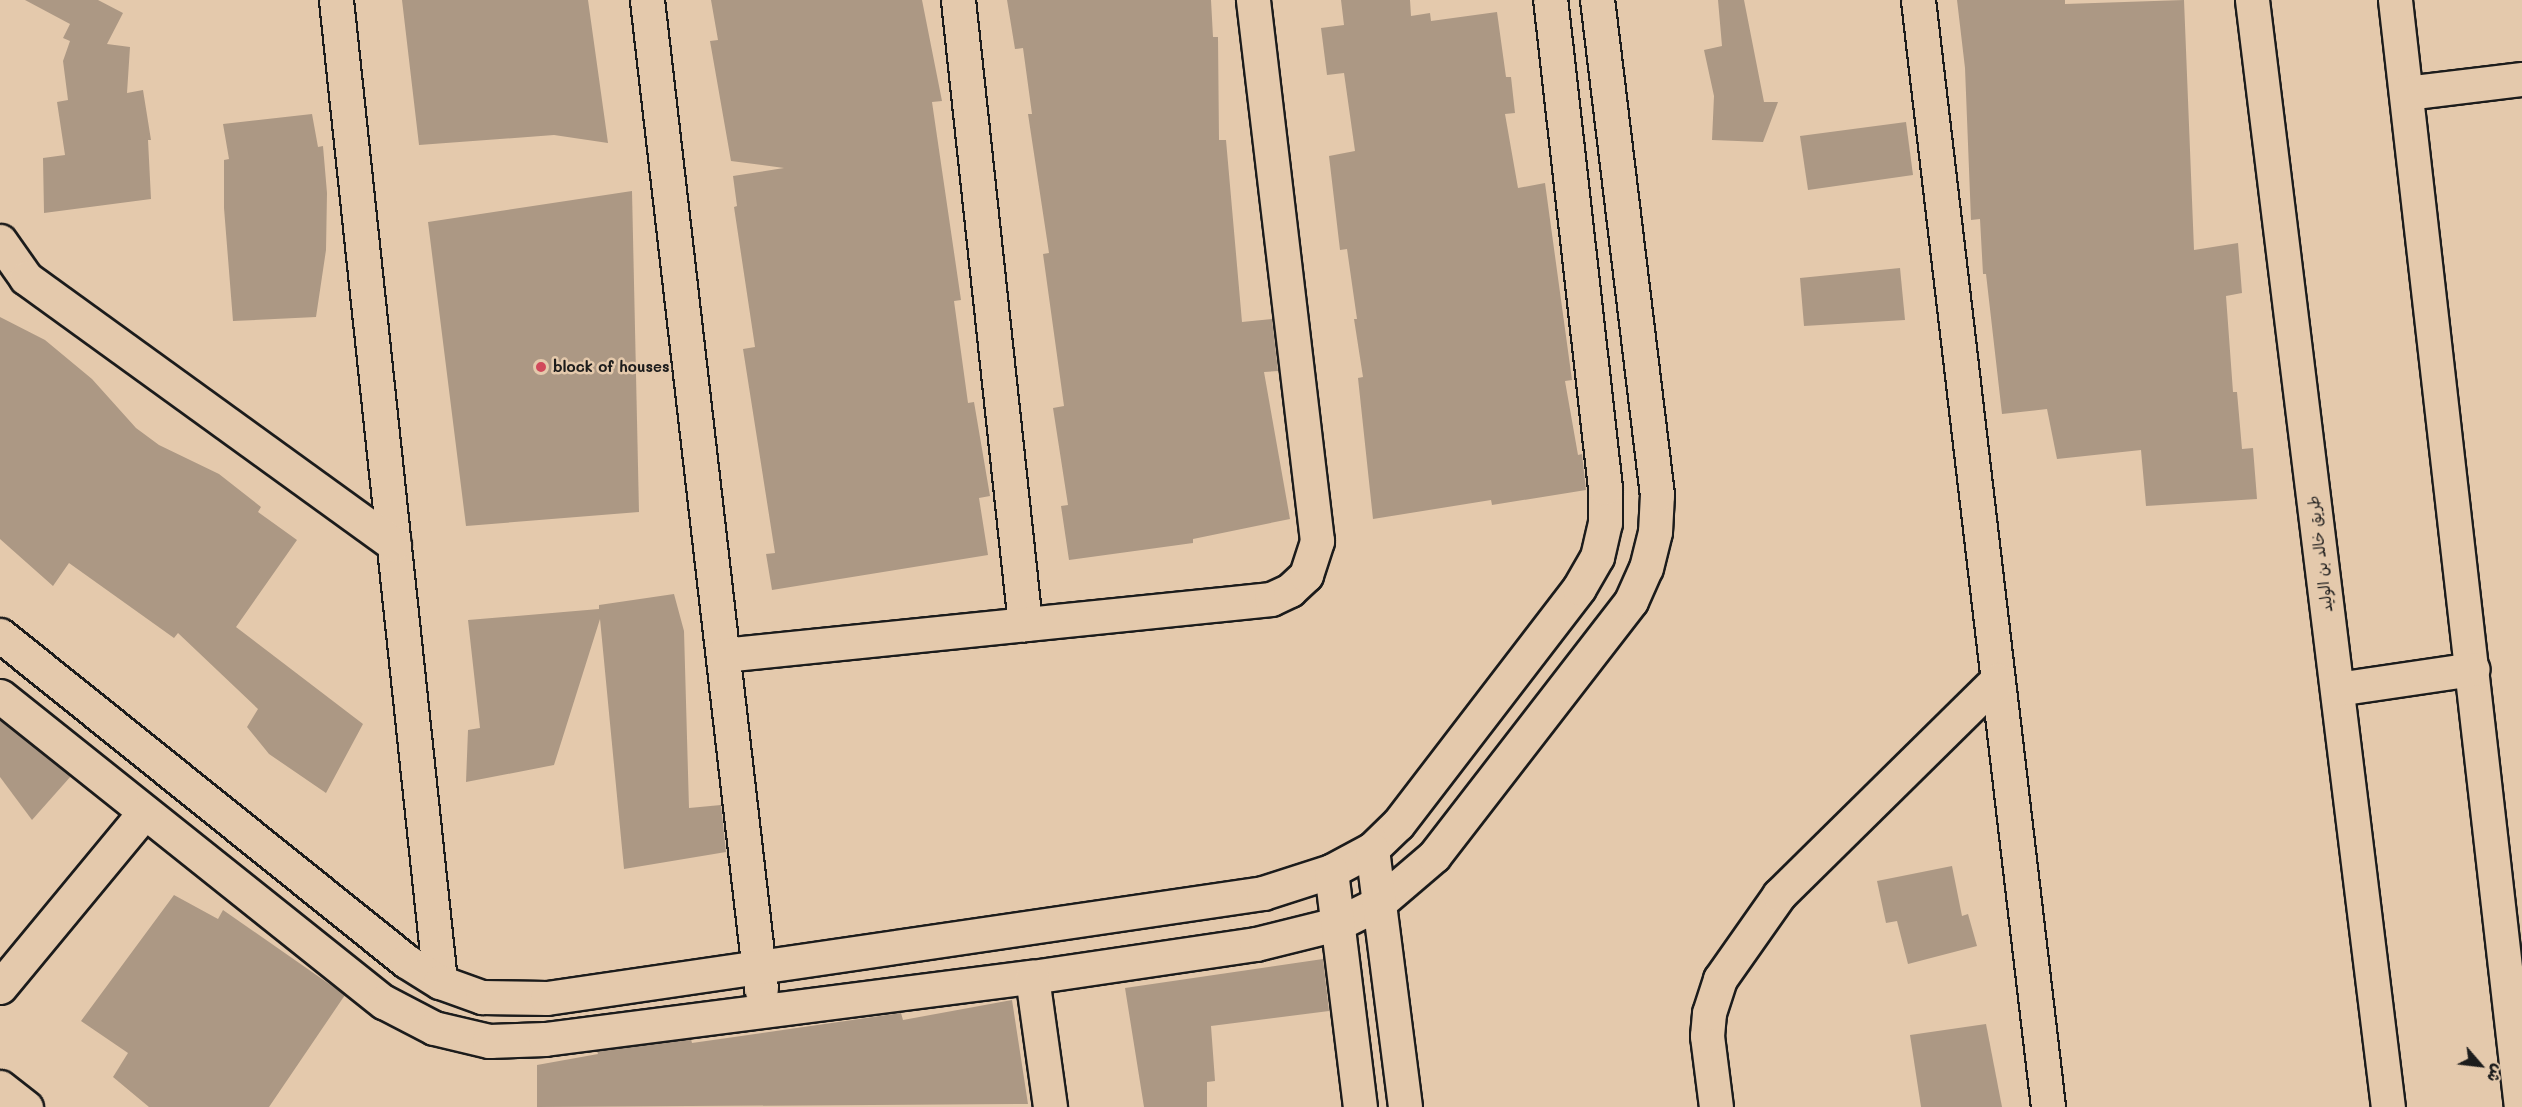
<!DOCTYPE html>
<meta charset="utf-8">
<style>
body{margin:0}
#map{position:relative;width:2522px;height:1107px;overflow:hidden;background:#e4c9ac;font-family:Mali,"Playpen Sans Arabic",sans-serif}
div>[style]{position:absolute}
.building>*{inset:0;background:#ac9884}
.roads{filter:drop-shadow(2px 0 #1c1c1c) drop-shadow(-2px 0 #1c1c1c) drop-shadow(0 2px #1c1c1c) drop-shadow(0 -2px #1c1c1c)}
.minor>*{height:33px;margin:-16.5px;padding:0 16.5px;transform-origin:16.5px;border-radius:16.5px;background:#e4c9ac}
.dots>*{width:16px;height:16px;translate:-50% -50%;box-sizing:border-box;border:3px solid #e4c9ac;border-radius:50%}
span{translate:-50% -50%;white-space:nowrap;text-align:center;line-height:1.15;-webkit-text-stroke:5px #e4c9ac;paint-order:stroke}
.poi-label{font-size:15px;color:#1c1c1c;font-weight:700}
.left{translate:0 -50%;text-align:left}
.street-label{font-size:15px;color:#1c1c1c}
.north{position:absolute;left:2450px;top:1035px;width:60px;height:60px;-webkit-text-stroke:4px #e4c9ac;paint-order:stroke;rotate:118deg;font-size:16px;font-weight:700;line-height:24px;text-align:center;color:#1c1c1c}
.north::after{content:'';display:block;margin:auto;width:21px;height:27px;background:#1c1c1c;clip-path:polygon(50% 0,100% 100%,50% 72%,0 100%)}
</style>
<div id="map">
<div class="building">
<i style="clip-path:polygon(25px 0,98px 0,123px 13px,107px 44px,130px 47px,127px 93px,143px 90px,151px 140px,148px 140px,151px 199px,44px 213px,43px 158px,65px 155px,57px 102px,68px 100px,63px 61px,70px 41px,63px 38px,70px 24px)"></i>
<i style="clip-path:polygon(402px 0,588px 0,608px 143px,554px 135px,419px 145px)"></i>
<i style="clip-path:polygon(711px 0,922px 0,942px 101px,932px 102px,961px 300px,954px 301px,968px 403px,974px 402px,990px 496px,979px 498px,988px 555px,772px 590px,766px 554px,775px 553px,743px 349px,755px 347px,734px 207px,737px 206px,733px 176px,784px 168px,731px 161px,710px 41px,718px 40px)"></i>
<i style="clip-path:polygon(1007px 0,1211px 0,1213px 37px,1218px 37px,1219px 140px,1226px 140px,1242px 322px,1272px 319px,1278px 371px,1264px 372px,1290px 519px,1193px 539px,1193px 543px,1069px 560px,1061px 506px,1068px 505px,1053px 408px,1064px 406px,1043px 254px,1049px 253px,1028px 114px,1032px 114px,1023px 48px,1015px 49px)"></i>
<i style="clip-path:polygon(1341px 0,1410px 0,1411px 16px,1430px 13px,1431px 21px,1497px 12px,1506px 77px,1511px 77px,1515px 113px,1505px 114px,1518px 188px,1545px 183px,1572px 380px,1565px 381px,1578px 455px,1582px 454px,1586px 490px,1492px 505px,1491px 500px,1373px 519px,1358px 378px,1363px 377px,1354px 319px,1357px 319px,1347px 249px,1340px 250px,1329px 156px,1355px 151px,1344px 73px,1327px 75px,1321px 28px,1344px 25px)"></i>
<i style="clip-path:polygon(1718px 0,1744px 0,1764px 102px,1778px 102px,1763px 142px,1712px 140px,1714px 96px,1704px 50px,1722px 46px)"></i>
<i style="clip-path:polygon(1957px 0,2065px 0,2065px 4px,2184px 0,2194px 250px,2238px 243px,2242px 293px,2226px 296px,2233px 392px,2237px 392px,2242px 449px,2253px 448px,2257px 499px,2146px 506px,2141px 450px,2057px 459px,2047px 409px,2002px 414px,1986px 274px,1983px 274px,1980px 219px,1971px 220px,1965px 68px)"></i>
<i style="clip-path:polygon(312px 114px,318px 147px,323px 146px,327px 193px,326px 250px,316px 317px,233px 321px,224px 208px,224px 160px,229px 159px,223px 124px)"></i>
<i style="clip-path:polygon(1906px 122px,1913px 175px,1808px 190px,1800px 136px)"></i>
<i style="clip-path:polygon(632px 191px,639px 512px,466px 526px,428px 222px)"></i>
<i style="clip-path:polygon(1900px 268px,1905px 320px,1804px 326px,1800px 278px)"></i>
<i style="clip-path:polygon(0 317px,45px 340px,92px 379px,136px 428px,159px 445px,219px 474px,261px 507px,258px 512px,297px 540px,236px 627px,363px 724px,326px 793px,269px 754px,247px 727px,258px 709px,178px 633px,174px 638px,69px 563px,53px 586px,0 539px)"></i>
<i style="clip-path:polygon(674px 594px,684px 631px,689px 808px,721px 805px,726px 852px,624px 869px,600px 619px,554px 765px,466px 782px,468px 730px,480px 728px,468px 620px,599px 609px,599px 605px)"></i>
<i style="clip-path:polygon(0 720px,71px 776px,32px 820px,0 777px)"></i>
<i style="clip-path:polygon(1952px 866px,1962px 916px,1968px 914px,1977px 946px,1908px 964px,1897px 921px,1886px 923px,1877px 881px)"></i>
<i style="clip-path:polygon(174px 895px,218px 919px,223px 910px,345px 995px,269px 1107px,149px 1107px,113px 1077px,128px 1053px,81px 1021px)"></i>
<i style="clip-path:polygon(1323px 959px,1329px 1011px,1211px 1026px,1215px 1081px,1207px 1082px,1207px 1107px,1144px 1107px,1125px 988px)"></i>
<i style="clip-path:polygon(1012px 1000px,1028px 1104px,537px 1107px,537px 1065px,598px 1054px,597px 1051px,691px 1039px,692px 1043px,901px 1013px,903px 1020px)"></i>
<i style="clip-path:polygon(1986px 1024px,2002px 1107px,1921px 1107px,1910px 1035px)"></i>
</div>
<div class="roads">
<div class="minor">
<i style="left:336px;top:0;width:987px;rotate:83.95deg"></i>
<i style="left:647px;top:0;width:995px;rotate:83.42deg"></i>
<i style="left:958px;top:0;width:628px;rotate:83.87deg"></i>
<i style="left:1918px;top:0;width:1115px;rotate:83.3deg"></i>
<i style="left:2252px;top:0;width:1115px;rotate:83deg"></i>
<i style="left:2395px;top:0;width:1114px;rotate:83.51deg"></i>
<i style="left:2406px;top:93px;width:117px;rotate:-6.9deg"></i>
<i style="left:0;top:241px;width:45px;rotate:54.9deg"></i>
<i style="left:26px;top:278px;width:454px;rotate:35.9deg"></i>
<i style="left:0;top:635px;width:521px;rotate:38.76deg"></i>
<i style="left:406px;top:961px;width:40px;rotate:32deg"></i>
<i style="left:440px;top:982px;width:45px;rotate:19.7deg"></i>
<i style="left:482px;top:997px;width:65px;rotate:0.9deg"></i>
<i style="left:547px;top:998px;width:724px;rotate:-8.34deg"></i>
<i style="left:1263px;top:893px;width:71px;rotate:-17.9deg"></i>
<i style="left:1331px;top:871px;width:47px;rotate:-28.2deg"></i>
<i style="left:1372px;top:849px;width:36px;rotate:-44deg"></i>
<i style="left:1398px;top:824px;width:297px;rotate:-52.5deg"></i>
<i style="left:1579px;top:588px;width:36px;rotate:-60deg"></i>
<i style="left:1597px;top:557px;width:35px;rotate:-77deg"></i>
<i style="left:1605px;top:523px;width:35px;rotate:-90deg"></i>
<i style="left:1605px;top:488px;width:491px;rotate:-96.4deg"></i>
<i style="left:723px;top:655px;width:551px;rotate:-5.83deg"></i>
<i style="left:1271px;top:599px;width:21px;rotate:-25deg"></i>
<i style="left:1290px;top:590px;width:22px;rotate:-43deg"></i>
<i style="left:1306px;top:575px;width:36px;rotate:-72deg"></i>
<i style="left:1317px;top:541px;width:545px;rotate:-96.75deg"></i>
<i style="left:2337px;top:689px;width:137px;rotate:-8.4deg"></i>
<i style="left:0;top:696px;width:491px;rotate:38.6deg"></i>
<i style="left:384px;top:1002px;width:56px;rotate:27.5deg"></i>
<i style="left:434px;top:1028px;width:57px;rotate:13.3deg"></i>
<i style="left:489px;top:1041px;width:56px;rotate:-2deg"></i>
<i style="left:545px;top:1039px;width:491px;rotate:-7.3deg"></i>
<i style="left:1032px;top:977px;width:226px;rotate:-8.4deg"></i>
<i style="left:1256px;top:944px;width:83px;rotate:-13.9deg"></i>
<i style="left:1337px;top:924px;width:47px;rotate:-26.6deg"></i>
<i style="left:1379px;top:903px;width:72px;rotate:-40.5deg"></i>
<i style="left:1434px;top:856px;width:322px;rotate:-52.3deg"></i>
<i style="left:1631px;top:601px;width:36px;rotate:-66deg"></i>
<i style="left:1646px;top:568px;width:37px;rotate:-76deg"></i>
<i style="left:1655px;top:532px;width:37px;rotate:-87deg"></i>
<i style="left:1657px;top:495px;width:499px;rotate:-96.9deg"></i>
<i style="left:1372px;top:849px;width:260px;rotate:82.7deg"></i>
<i style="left:1331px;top:871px;width:238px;rotate:83deg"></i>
<i style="left:1032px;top:977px;width:131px;rotate:82.1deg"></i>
<i style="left:0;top:987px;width:227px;rotate:-50.4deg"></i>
<i style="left:0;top:1087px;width:33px;rotate:38deg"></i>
<i style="left:1716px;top:1107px;width:72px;rotate:-97.2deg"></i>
<i style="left:1707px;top:1036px;width:23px;rotate:-85deg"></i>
<i style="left:1709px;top:1013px;width:36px;rotate:-72deg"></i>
<i style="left:1720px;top:979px;width:103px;rotate:-54.9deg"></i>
<i style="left:1779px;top:895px;width:306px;rotate:-44.6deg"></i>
</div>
</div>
<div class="dots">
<i style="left:541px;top:367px;background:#d1495b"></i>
</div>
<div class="poi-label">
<span class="left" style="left:553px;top:367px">block of houses</span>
</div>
<div class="street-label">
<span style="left:2320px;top:554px;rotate:-97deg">طريق خالد بن الوليد</span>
</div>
<div class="north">ش</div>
</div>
